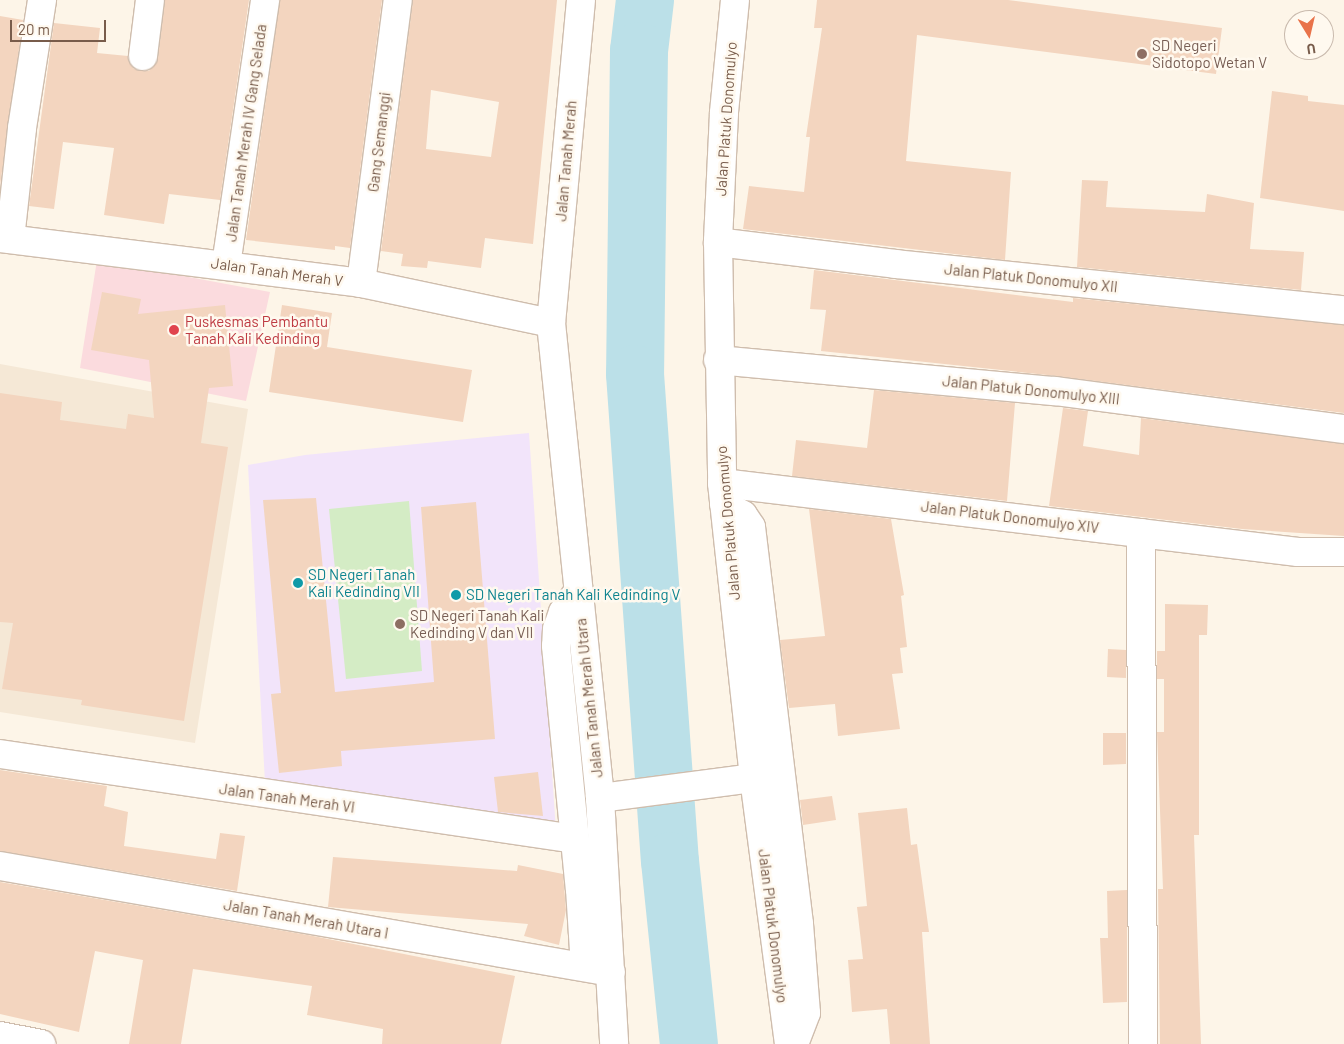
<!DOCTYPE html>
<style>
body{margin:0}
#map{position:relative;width:1344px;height:1044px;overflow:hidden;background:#fdf5e8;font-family:Barlow,sans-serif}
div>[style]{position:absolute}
.residential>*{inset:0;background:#f5e8d6}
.education>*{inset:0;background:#f2e4fa}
.medical>*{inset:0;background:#fbdbde}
.green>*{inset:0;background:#d4ecc5}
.river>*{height:58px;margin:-29px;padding:0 29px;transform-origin:29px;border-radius:29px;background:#bbe0e8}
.building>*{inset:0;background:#f3d5bf}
.roads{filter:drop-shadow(1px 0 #cfbdad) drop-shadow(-1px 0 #cfbdad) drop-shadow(0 1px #cfbdad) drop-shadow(0 -1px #cfbdad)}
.street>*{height:28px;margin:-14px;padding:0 14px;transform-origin:14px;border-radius:14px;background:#fff}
.secondary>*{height:28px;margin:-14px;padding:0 14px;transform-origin:14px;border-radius:14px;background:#fff}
.dots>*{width:14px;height:14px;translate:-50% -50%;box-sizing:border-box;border:2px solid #fff9ef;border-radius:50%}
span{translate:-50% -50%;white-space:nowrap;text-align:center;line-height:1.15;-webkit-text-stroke:5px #fff9ef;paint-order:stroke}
.education-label{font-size:15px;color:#785e54}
.left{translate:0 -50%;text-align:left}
.street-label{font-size:15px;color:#785c4b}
.health-label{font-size:15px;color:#be3a42}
.culture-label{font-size:15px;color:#0d838f}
.north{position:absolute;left:1284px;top:10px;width:50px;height:50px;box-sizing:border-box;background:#fff9ef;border:1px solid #c9baad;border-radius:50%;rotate:171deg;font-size:14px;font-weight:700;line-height:20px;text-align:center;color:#785c4b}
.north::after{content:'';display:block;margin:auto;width:18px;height:22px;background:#e9734a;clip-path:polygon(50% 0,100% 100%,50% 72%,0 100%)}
.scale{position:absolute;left:10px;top:20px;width:96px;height:22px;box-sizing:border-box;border:2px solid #785c4b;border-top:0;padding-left:6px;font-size:15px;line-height:18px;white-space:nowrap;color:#785c4b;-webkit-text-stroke:4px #fff9ef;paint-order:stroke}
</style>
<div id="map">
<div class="residential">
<i style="clip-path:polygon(0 364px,248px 409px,195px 743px,0 712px)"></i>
</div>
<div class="education">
<i style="clip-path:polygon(529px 433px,556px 831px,265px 783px,248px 465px,305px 455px)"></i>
</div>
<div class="medical">
<i style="clip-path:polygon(97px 260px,270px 292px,246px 401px,80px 368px)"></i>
</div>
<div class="green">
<i style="clip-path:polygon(409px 501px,422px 671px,346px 679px,329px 509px)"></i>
</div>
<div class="river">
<i style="left:645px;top:0;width:51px;rotate:96.7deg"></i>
<i style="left:639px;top:51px;width:323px;rotate:90.7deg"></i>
<i style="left:635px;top:374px;width:488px;rotate:85.9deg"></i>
<i style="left:670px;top:861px;width:184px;rotate:84.1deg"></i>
</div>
<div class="building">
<i style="clip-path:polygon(165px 0,249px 0,220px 200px,169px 194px,164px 224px,104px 215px,114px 148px,63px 142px,54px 209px,29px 206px,54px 23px,100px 28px,97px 53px,128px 56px,134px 69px,149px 71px,158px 58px)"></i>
<i style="clip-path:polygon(280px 0,382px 0,350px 248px,335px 246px,335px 250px,246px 240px)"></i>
<i style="clip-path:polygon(evenodd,413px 0,557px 0,533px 244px,485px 238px,481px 268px,428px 261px,427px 268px,401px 266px,403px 254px,381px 251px,413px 0,431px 90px,499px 102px,491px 157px,426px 149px,431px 90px)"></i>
<i style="clip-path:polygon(817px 0,1008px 0,1222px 28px,1216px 74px,917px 35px,906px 161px,1011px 172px,1005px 260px,743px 229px,749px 186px,804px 192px,810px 137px,806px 137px,822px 28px,814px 28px)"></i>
<i style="clip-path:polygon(0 16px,23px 20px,0 186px)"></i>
<i style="clip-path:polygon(1272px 91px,1308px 96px,1308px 101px,1344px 105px,1344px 211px,1260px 198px)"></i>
<i style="clip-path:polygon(1082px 180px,1108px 181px,1106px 207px,1205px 212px,1207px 194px,1254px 203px,1250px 249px,1304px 252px,1301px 290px,1077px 267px)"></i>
<i style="clip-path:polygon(814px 270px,1073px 302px,1073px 298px,1344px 325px,1344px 413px,1057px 376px,821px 351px,826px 310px,810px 309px)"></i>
<i style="clip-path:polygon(102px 292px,141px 299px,138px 314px,225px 305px,233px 386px,209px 388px,201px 443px,228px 447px,184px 721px,81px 705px,82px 700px,2px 689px,13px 623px,0 622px,0 393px,62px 402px,60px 420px,126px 429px,128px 414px,154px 418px,149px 360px,91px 350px)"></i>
<i style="clip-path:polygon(282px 305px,332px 313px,327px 347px,472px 370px,463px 422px,269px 392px)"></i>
<i style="clip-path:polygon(874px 390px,1015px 403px,1007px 501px,792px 476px,796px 440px,867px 448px)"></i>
<i style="clip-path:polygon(1063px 408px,1088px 411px,1083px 446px,1139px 455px,1141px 418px,1344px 444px,1344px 536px,1242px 529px,1049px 506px)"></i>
<i style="clip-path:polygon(316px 498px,335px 692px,434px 682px,421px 507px,476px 502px,495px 739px,341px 751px,342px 766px,279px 773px,271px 694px,281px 693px,263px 500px)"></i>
<i style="clip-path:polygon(809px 509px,891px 519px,904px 595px,901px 596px,907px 647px,900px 648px,903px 673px,892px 674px,900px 729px,838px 736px,835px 704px,789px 708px,780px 640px,825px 636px)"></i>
<i style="clip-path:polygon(1165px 604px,1208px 605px,1207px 635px,1199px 635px,1199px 835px,1194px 835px,1201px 1044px,1160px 1044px,1158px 889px,1163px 889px,1157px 732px,1164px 732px,1164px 679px,1157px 679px,1157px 651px,1165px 651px)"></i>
<i style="clip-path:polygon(1108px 649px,1126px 650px,1126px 678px,1107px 677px)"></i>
<i style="clip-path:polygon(1103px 733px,1126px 733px,1126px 764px,1103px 765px)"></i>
<i style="clip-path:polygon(0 770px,107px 786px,104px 806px,128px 812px,124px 846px,216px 859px,220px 833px,245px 836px,237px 891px,0 851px)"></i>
<i style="clip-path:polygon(538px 772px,543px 816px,498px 812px,494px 777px)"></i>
<i style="clip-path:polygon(832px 796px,836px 820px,803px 825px,800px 800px)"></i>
<i style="clip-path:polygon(907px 808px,911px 845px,917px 844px,929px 932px,922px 932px,930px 1044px,890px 1044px,887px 1009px,852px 1012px,848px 960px,863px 959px,857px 907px,867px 906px,858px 813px)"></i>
<i style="clip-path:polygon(333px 857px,517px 871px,518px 865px,563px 874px,566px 910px,559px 945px,524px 936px,528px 924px,328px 907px)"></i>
<i style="clip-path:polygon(0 882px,308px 935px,515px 976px,501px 1044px,382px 1044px,383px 1029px,307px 1015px,312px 986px,193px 969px,181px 1044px,129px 1044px,143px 960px,95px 951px,79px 1032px,0 1014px)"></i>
<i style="clip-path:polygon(1127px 890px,1127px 1002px,1103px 1003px,1100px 938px,1108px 938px,1107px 891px)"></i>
</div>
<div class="roads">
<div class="street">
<i style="left:143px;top:56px;width:56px;rotate:-82.9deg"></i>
<i style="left:0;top:238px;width:364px;rotate:7.1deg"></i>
<i style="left:361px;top:283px;width:194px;rotate:11.9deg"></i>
<i style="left:10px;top:239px;width:112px;rotate:-83.8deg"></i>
<i style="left:22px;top:128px;width:130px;rotate:-81.1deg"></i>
<i style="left:718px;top:242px;width:179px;rotate:7deg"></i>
<i style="left:896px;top:264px;width:450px;rotate:5.9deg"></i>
<i style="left:226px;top:265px;width:268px;rotate:-81.6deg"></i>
<i style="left:361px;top:283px;width:285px;rotate:-82.6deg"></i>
<i style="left:718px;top:360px;width:338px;rotate:5.3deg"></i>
<i style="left:1055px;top:391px;width:291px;rotate:7.5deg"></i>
<i style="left:722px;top:483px;width:580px;rotate:6.83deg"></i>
<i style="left:1298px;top:552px;width:46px"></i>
<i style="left:724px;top:504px;width:22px;rotate:30deg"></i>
<i style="left:743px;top:515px;width:14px;rotate:56deg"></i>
<i style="left:751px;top:527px;width:400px;rotate:83.1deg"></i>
<i style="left:799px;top:924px;width:89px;rotate:85.5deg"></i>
<i style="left:806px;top:1013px;width:33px;rotate:111deg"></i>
<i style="left:1141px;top:533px;width:511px;rotate:89.78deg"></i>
<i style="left:577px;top:593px;width:24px;rotate:126deg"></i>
<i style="left:563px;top:612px;width:18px;rotate:109deg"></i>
<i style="left:557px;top:629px;width:17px;rotate:93deg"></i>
<i style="left:556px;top:646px;width:244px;rotate:84.4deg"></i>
<i style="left:580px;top:889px;width:78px;rotate:86.3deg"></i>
<i style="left:0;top:754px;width:581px;rotate:8.41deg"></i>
<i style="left:600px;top:798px;width:155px;rotate:-7.4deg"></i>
<i style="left:0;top:866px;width:620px;rotate:9.84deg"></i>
<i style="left:0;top:1036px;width:42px;rotate:11deg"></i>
</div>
<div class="secondary">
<i style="left:581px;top:0;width:324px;rotate:95.3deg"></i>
<i style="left:551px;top:323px;width:478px;rotate:84.1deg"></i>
<i style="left:600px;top:798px;width:246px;rotate:86.7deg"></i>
<i style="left:735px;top:0;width:114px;rotate:95.6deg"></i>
<i style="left:724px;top:113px;width:129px;rotate:92.7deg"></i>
<i style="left:718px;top:242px;width:241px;rotate:89deg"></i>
<i style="left:722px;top:483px;width:297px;rotate:83.8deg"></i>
<i style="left:754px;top:778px;width:268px;rotate:82.5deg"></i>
</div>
</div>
<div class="dots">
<i style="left:1142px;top:54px;background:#8d6e63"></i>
<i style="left:174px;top:330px;background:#e0444e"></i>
<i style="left:298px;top:583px;background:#0f9aa8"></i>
<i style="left:456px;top:595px;background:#0f9aa8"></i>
<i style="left:400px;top:624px;background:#8d6e63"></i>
</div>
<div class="education-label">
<span class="left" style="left:1152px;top:54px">SD Negeri<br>Sidotopo Wetan V</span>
<span class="left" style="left:410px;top:624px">SD Negeri Tanah Kali<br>Kedinding V dan VII</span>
</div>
<div class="street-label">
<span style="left:726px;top:119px;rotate:-86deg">Jalan Platuk Donomulyo</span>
<span style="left:246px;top:133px;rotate:-82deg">Jalan Tanah Merah IV Gang Selada</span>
<span style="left:379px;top:142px;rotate:-83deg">Gang Semanggi</span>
<span style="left:566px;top:161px;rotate:-85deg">Jalan Tanah Merah</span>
<span style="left:277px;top:272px;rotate:8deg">Jalan Tanah Merah V</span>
<span style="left:1031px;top:278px;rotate:6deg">Jalan Platuk Donomulyo XII</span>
<span style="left:1031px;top:390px;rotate:6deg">Jalan Platuk Donomulyo XIII</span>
<span style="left:1010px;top:517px;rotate:7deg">Jalan Platuk Donomulyo XIV</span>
<span style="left:728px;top:523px;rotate:-95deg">Jalan Platuk Donomulyo</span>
<span style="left:589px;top:698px;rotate:-96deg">Jalan Tanah Merah Utara</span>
<span style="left:287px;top:798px;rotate:8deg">Jalan Tanah Merah VI</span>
<span style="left:306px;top:919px;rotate:10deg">Jalan Tanah Merah Utara I</span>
<span style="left:773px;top:926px;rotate:83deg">Jalan Platuk Donomulyo</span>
</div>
<div class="health-label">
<span class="left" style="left:185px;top:330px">Puskesmas Pembantu<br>Tanah Kali Kedinding</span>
</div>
<div class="culture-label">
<span class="left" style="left:308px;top:583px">SD Negeri Tanah<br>Kali Kedinding VII</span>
<span class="left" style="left:466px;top:595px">SD Negeri Tanah Kali Kedinding V</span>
</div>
<div class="north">U</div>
<div class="scale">20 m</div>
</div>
